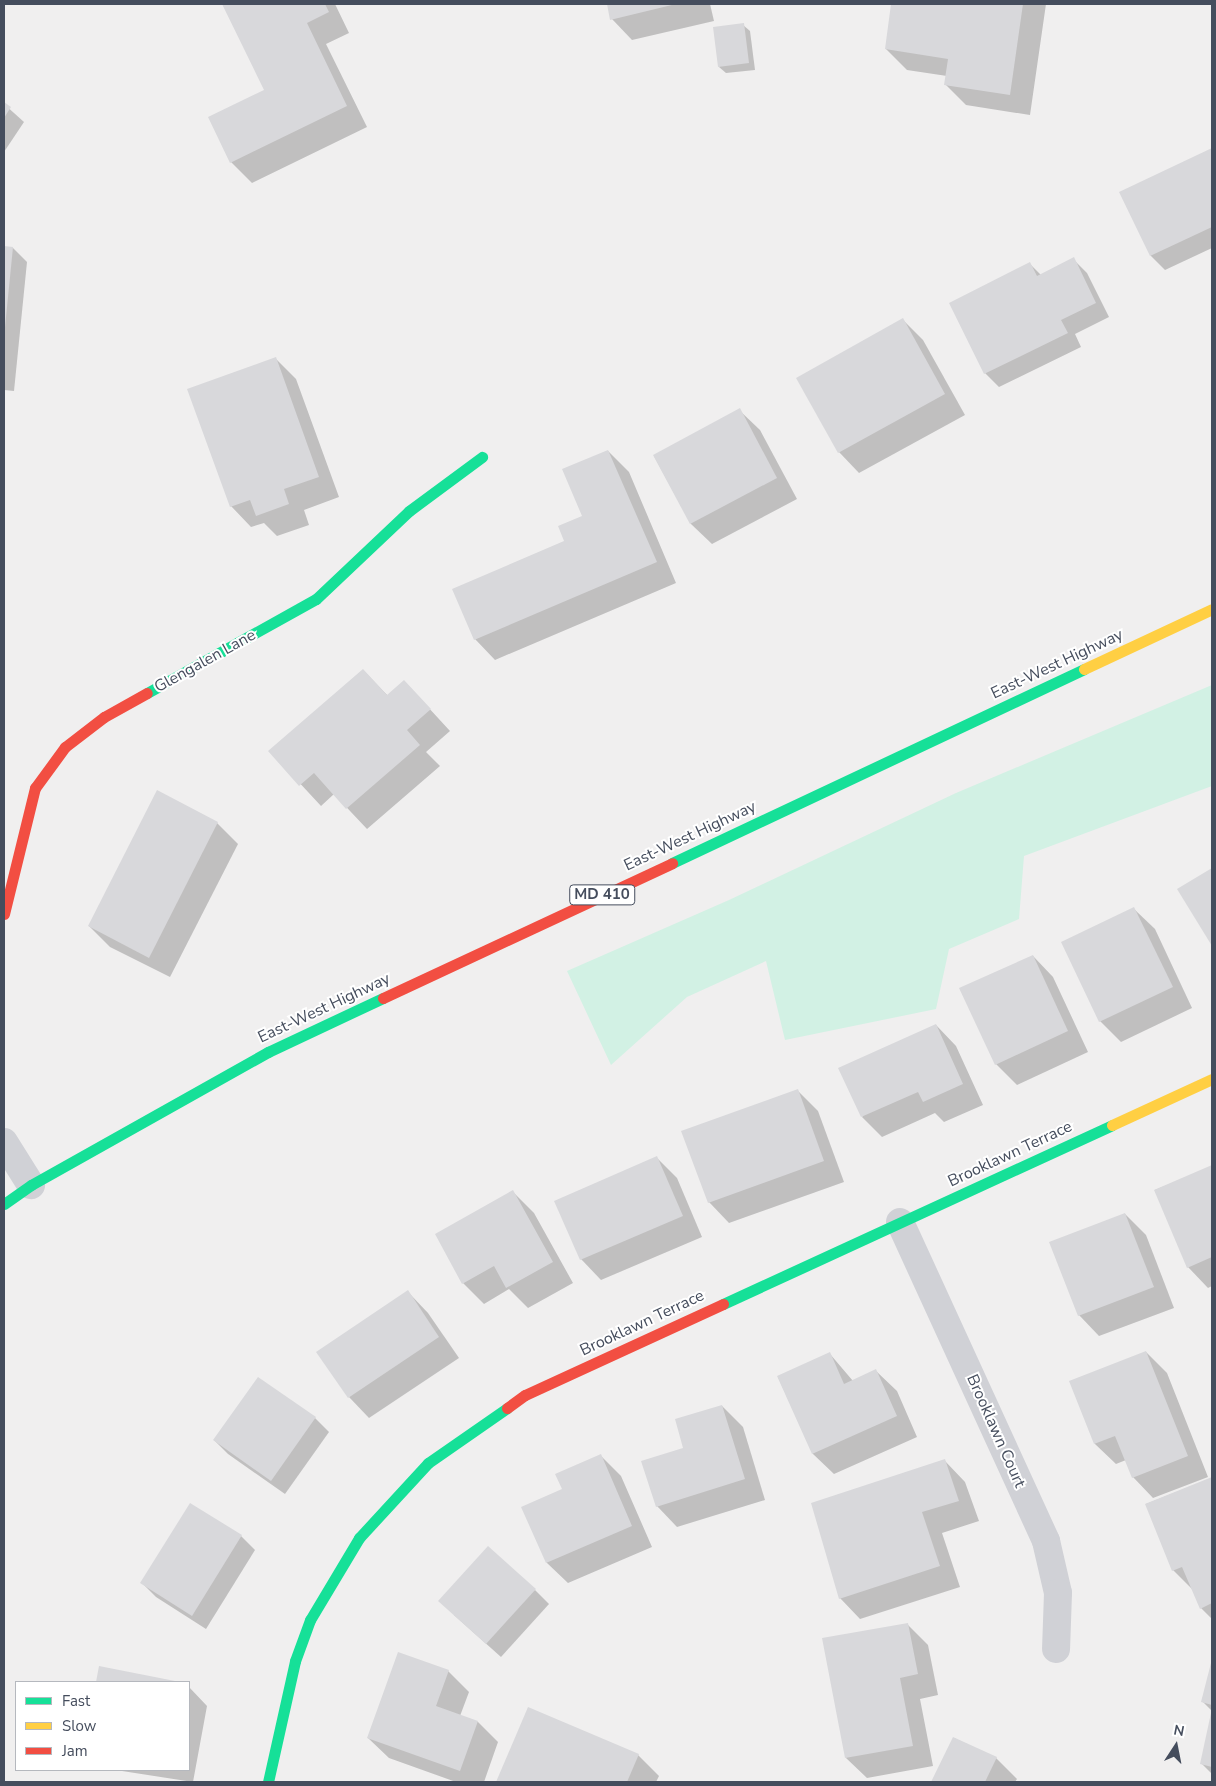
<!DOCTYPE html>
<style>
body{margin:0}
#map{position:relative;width:1216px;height:1786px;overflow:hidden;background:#f0efef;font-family:"Nunito Sans",sans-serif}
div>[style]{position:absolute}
.green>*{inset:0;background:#d2f1e4}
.shadow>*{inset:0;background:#0003}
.building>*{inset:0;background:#d8d8db}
.street>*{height:28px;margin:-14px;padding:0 14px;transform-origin:14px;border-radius:14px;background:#d0d1d6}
.fast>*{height:11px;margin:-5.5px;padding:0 5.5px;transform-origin:5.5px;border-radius:5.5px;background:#16e098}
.slow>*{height:11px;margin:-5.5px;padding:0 5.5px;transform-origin:5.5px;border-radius:5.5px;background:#ffcf43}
.jam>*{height:11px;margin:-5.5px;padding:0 5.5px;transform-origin:5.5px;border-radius:5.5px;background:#f24e42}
span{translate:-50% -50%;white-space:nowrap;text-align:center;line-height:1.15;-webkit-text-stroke:4px #fff;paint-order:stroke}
.shield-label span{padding:1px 4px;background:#fff;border:1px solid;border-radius:4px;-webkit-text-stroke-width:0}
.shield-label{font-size:15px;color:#454d5d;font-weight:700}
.street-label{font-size:16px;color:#454d5d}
.frame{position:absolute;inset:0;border:5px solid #454d5d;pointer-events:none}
.legend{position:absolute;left:15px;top:1681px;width:175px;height:90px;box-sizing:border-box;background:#fff;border:1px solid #b5b8be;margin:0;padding:6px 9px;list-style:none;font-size:15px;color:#454d5d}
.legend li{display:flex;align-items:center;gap:10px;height:25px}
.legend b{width:25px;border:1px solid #b5b8be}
.north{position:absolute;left:1151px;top:1721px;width:50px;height:50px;-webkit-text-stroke:4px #fff;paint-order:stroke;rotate:11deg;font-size:14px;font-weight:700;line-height:20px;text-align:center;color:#454d5d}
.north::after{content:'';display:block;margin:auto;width:18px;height:22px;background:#454d5d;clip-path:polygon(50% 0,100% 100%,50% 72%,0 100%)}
</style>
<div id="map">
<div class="green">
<i style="clip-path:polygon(1212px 685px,1212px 786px,1024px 856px,1019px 919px,949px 949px,936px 1009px,785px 1040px,766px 961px,687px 997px,611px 1065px,567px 971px,729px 900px,956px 793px)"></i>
</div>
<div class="shadow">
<i style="clip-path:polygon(224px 4px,335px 4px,349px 33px,326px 44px,367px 127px,252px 183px,231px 162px,266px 90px)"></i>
<i style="clip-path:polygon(608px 4px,710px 4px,714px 21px,632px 40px,612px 19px)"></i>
<i style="clip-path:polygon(893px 4px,1046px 4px,1030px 115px,966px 105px,945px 84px,947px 76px,907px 70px,886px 49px)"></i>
<i style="clip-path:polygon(743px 25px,750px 31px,755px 70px,726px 73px,719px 67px)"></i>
<i style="clip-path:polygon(4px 104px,24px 122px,4px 152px)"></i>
<i style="clip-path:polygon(1212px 149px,1212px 248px,1165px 270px,1151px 256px,1121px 192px)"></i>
<i style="clip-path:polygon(4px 247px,13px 248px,27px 262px,14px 391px,4px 390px)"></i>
<i style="clip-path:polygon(1073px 259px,1087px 273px,1109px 317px,1075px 334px,1081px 347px,999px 387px,985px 373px,1030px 264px,1041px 275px)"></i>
<i style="clip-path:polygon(903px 320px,923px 340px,965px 415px,859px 473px,839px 452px)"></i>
<i style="clip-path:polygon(276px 359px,296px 379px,339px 497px,304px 510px,309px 525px,277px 536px,264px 523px,251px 527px,231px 506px)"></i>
<i style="clip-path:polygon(739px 410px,760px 430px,797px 499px,712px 544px,691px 524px,654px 456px)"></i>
<i style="clip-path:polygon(608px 451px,629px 472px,676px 583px,495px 660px,475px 639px,566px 542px,584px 517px)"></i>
<i style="clip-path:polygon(363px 670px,388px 696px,404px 681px,450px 731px,426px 752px,440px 766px,367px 829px,334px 794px,321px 806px,270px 751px)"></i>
<i style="clip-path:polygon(217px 823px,238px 844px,170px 977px,110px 947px,89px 926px)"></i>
<i style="clip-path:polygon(1212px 869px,1212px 943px,1179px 890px)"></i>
<i style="clip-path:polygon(1134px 909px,1155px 929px,1192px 1008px,1121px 1042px,1100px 1021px)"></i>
<i style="clip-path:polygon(1033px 956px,1053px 977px,1088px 1052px,1017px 1085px,996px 1064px)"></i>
<i style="clip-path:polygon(936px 1025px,956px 1046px,983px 1105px,944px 1122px,935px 1113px,882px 1137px,862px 1117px)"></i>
<i style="clip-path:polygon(797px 1090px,818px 1111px,844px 1182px,729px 1223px,709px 1202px)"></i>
<i style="clip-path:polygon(656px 1157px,677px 1178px,702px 1237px,601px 1280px,581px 1259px)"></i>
<i style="clip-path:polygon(1212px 1167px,1212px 1286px,1208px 1288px,1188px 1267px,1155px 1190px)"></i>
<i style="clip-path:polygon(513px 1192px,534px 1213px,573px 1283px,528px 1308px,509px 1289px,484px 1304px,463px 1283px)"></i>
<i style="clip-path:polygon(1125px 1214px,1146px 1235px,1174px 1308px,1099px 1336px,1079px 1315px)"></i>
<i style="clip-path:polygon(408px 1292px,428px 1313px,459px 1358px,369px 1418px,349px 1397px)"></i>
<i style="clip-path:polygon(1146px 1352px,1167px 1373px,1208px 1477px,1153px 1498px,1133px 1477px,1126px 1460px,1116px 1464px,1095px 1444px,1071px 1382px)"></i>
<i style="clip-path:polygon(830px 1354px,853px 1381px,876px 1371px,897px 1391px,917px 1437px,834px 1474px,813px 1454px,778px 1377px)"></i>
<i style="clip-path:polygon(722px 1406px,743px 1427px,765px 1500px,677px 1527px,657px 1506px)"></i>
<i style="clip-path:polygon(315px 1418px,329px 1432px,285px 1494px,228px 1454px,214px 1440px)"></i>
<i style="clip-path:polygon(601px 1456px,621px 1476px,652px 1547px,568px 1583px,547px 1563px,523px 1507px,564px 1490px)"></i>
<i style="clip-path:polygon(945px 1461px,965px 1482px,979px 1521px,942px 1533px,960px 1587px,860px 1619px,840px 1598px)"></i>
<i style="clip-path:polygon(1212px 1478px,1212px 1619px,1201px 1608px,1194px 1591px,1173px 1570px,1146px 1504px)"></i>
<i style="clip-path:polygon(241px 1536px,255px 1550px,206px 1629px,156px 1597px,142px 1583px)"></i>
<i style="clip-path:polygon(535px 1590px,549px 1604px,501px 1657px,454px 1615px)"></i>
<i style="clip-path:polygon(907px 1624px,928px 1645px,938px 1695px,920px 1699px,933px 1766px,867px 1778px,846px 1758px)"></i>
<i style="clip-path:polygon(1212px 1662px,1212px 1711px,1203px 1702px)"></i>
<i style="clip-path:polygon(100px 1668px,173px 1682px,97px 1682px)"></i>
<i style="clip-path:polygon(448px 1671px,469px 1692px,460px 1716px,478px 1722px,498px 1742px,484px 1782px,456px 1782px,389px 1758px,368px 1738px)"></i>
<i style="clip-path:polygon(189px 1687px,207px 1706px,193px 1782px,122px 1771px,189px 1770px)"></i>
<i style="clip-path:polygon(529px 1709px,638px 1755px,659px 1776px,656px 1782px,497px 1782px)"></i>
<i style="clip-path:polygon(1212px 1715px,1212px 1774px,1201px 1763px)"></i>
<i style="clip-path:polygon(954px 1738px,996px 1758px,1017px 1779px,1015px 1782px,933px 1782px)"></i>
</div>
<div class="building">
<i style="clip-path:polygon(222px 4px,325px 4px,329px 12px,307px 23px,347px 106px,230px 163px,208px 117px,264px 90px)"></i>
<i style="clip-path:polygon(607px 4px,676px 4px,610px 20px)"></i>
<i style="clip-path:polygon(891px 4px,1023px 4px,1010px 95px,944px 85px,948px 59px,885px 49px)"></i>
<i style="clip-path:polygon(744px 23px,749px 63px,718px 67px,713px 27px)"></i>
<i style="clip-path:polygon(4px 102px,11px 107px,4px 118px)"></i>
<i style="clip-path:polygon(1212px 148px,1212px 227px,1150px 256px,1119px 192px)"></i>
<i style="clip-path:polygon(4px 246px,13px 247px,5px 327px,4px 327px)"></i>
<i style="clip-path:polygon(1074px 257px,1096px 303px,1061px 320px,1068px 333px,984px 374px,949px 303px,1030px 262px,1037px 276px)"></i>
<i style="clip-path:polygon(903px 318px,945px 394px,838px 453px,796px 378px)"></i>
<i style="clip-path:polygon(276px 357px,319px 477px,284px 489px,289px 504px,256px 516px,250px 500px,230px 507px,187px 389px)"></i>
<i style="clip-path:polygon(740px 408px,777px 478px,690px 524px,653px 455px)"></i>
<i style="clip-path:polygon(608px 450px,657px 562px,474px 640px,452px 589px,564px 541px,558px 526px,582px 516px,562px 469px)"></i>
<i style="clip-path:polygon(363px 669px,387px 695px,404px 680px,431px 709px,407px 730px,420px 745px,346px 809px,314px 773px,299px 786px,268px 751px)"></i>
<i style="clip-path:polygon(157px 790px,218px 822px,149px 958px,88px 926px)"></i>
<i style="clip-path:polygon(1212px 868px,1212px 946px,1177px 889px)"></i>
<i style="clip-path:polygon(1134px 907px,1173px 987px,1099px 1022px,1061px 942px)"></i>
<i style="clip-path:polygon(1033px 955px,1068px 1031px,995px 1065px,959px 988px)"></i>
<i style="clip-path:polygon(936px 1024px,963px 1084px,923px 1102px,918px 1092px,861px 1117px,838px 1068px)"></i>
<i style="clip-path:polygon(798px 1089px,824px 1161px,708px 1203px,681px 1131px)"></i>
<i style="clip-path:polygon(657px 1156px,683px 1216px,580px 1260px,554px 1201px)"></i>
<i style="clip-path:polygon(1212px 1165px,1212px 1257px,1187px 1268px,1154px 1190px)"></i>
<i style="clip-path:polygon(513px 1190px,553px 1262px,506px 1288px,494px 1266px,462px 1284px,435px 1234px)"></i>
<i style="clip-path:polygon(1125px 1213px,1154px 1287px,1078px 1316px,1049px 1242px)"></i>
<i style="clip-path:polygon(408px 1290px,439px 1337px,348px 1398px,316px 1352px)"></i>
<i style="clip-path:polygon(1146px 1351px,1188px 1456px,1132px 1478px,1115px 1436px,1094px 1444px,1069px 1381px)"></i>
<i style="clip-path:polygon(830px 1352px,844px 1384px,876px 1369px,897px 1416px,812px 1454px,777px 1376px)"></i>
<i style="clip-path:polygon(258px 1377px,316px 1417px,271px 1481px,213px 1440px)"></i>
<i style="clip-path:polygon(722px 1405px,745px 1479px,656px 1507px,641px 1461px,683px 1448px,675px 1419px)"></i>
<i style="clip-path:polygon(601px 1454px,632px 1526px,546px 1563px,521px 1507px,562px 1489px,555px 1474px)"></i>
<i style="clip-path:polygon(945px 1459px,959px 1501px,922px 1512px,940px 1566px,839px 1599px,811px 1503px)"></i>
<i style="clip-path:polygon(1212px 1477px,1212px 1603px,1200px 1609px,1182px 1567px,1172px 1571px,1145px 1504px)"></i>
<i style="clip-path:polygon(190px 1503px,242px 1535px,192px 1616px,140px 1583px)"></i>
<i style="clip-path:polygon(488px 1546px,536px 1589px,486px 1644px,438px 1601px)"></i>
<i style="clip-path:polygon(908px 1623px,918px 1674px,900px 1678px,913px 1746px,845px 1758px,822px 1638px)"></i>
<i style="clip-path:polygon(398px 1652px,449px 1670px,436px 1706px,478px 1721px,460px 1771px,367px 1738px)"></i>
<i style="clip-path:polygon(1212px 1659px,1212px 1705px,1201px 1702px)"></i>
<i style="clip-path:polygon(99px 1666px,175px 1681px,175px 1682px,96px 1682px)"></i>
<i style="clip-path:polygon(528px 1707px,639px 1754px,627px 1782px,496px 1782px)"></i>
<i style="clip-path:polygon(1211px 1713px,1212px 1713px,1212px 1767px,1200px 1764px)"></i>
<i style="clip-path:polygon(953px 1737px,997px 1757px,985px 1782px,931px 1782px)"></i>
</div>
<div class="street">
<i style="left:4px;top:1142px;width:51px;rotate:57.9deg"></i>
<i style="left:900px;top:1222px;width:351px;rotate:65.4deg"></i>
<i style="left:1046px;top:1541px;width:53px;rotate:77deg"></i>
<i style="left:1058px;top:1593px;width:56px;rotate:92deg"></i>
</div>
<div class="fast">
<i style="left:147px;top:693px;width:193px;rotate:-29.1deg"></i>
<i style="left:316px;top:599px;width:128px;rotate:-43.4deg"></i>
<i style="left:409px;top:511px;width:91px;rotate:-36.5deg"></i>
<i style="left:672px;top:863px;width:455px;rotate:-25.2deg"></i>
<i style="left:4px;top:1204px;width:33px;rotate:-35deg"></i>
<i style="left:31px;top:1185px;width:272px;rotate:-29.3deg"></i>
<i style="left:268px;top:1052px;width:127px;rotate:-25.2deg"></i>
<i style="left:723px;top:1304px;width:428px;rotate:-24.7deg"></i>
<i style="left:268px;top:1782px;width:124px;rotate:-77.4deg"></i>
<i style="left:295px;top:1661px;width:44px;rotate:-69.9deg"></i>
<i style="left:310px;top:1620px;width:96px;rotate:-59.1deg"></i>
<i style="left:359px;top:1538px;width:102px;rotate:-47.4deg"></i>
<i style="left:428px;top:1463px;width:96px;rotate:-34.8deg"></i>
</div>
<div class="slow">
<i style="left:1084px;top:669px;width:141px;rotate:-25.1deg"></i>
<i style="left:1112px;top:1125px;width:110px;rotate:-24.7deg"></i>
</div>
<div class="jam">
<i style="left:4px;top:914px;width:130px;rotate:-76.2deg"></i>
<i style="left:35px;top:788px;width:51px;rotate:-53.8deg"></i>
<i style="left:65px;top:747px;width:49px;rotate:-37.6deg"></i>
<i style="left:104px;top:717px;width:49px;rotate:-29.2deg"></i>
<i style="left:383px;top:998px;width:319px;rotate:-25deg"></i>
<i style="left:507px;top:1408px;width:22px;rotate:-36deg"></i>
<i style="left:525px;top:1395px;width:218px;rotate:-24.7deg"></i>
</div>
<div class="shield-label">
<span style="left:602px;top:895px">MD 410</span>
</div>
<div class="street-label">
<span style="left:205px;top:661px;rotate:-29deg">Glengalen Lane</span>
<span style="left:1057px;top:664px;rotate:-25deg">East-West Highway</span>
<span style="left:690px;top:836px;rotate:-25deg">East-West Highway</span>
<span style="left:324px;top:1008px;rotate:-25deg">East-West Highway</span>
<span style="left:1010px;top:1154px;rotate:-25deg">Brooklawn Terrace</span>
<span style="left:642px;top:1323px;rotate:-25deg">Brooklawn Terrace</span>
<span style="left:996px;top:1431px;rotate:66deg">Brooklawn Court</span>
</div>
<div class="frame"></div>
<ul class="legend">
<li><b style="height:6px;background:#16e098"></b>Fast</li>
<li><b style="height:6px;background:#ffcf43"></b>Slow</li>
<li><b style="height:6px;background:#f24e42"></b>Jam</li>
</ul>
<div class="north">N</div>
</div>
